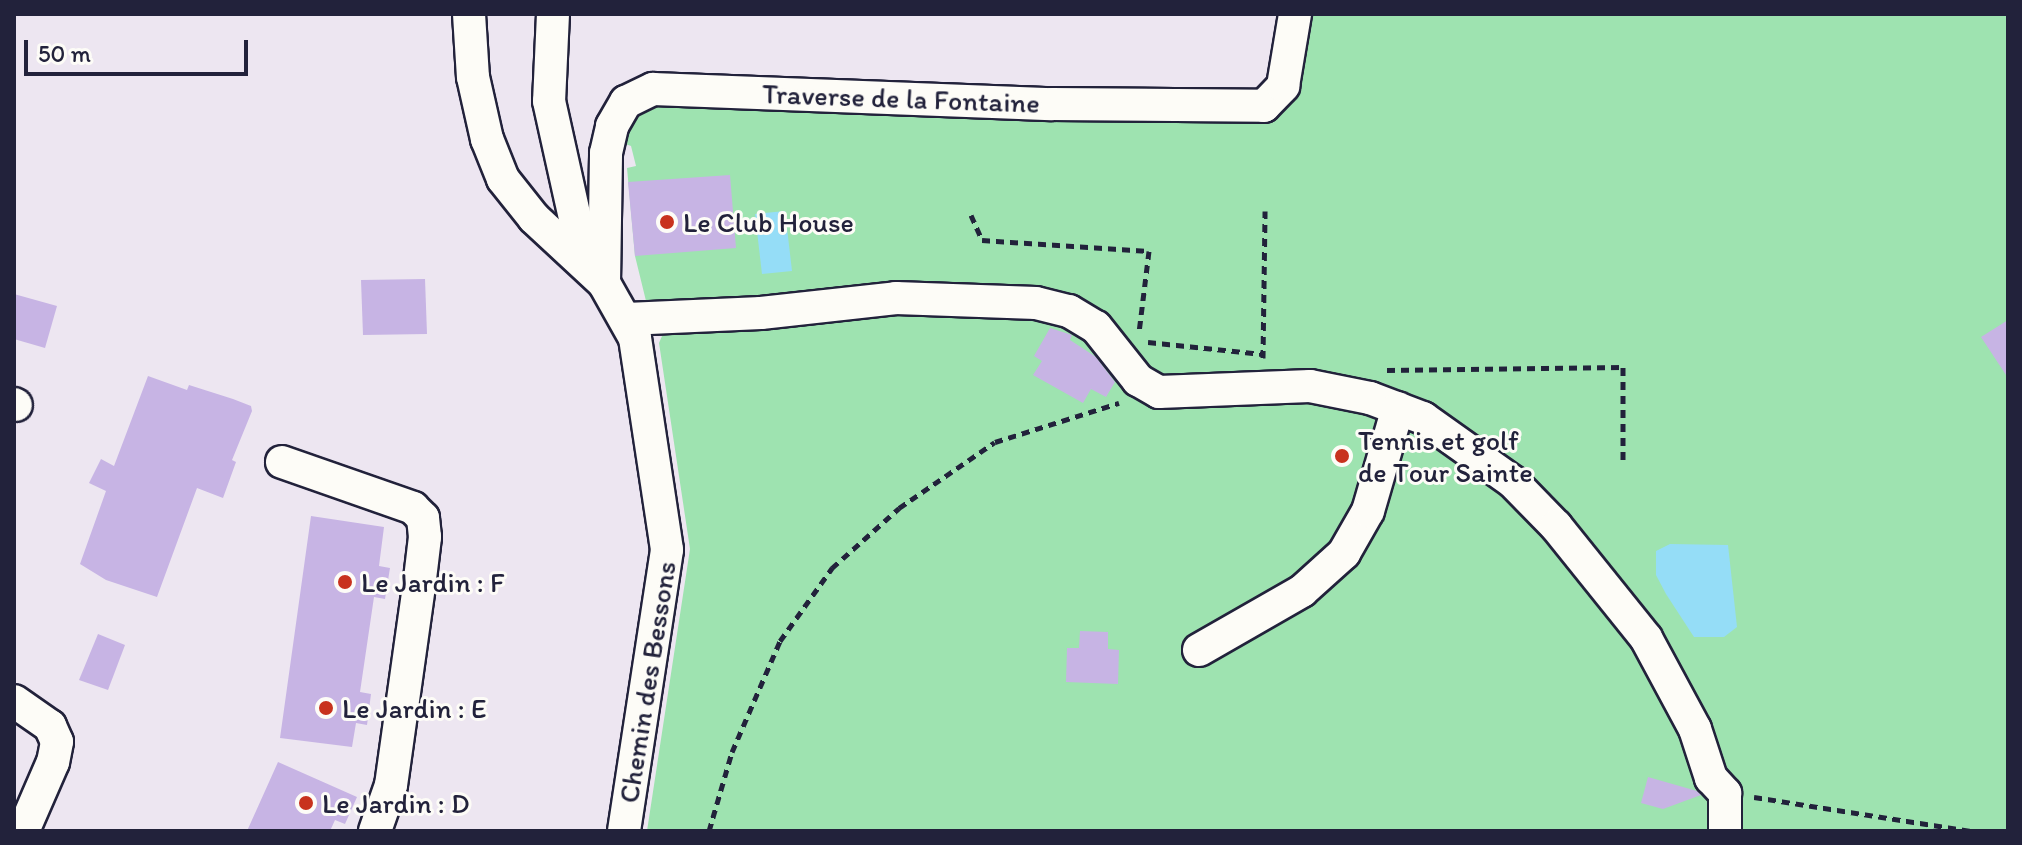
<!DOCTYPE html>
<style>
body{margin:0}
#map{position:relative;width:2022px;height:845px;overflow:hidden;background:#ede6f1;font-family:Itim,sans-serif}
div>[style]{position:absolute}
.green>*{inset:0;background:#9ee3b0}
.water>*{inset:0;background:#95ddf7}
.building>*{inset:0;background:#c7b4e4}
.path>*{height:5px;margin-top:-2.5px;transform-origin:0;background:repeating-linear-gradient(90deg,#22223b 0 8px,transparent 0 14px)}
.roads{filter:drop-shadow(2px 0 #22223b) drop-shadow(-2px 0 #22223b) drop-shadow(0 2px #22223b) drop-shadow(0 -2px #22223b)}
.minor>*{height:32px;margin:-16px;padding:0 16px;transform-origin:16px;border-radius:16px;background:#fdfcf7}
.dots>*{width:22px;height:22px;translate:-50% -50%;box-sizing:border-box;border:4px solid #fdfcf7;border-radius:50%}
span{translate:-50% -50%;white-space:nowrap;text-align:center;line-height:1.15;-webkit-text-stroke:6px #fdfcf7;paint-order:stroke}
.street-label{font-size:28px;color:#22223b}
.poi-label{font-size:28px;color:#22223b}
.left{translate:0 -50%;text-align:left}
.frame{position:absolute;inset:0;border:16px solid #22223b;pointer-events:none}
.scale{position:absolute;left:24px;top:40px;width:224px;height:36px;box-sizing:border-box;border:4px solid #22223b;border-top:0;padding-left:10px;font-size:24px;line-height:28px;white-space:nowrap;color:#22223b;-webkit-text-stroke:6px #fdfcf7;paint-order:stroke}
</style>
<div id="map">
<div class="green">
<i style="clip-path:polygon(1304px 14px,2008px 14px,2008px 831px,647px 831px,690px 549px,659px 343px,662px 336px,672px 332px,646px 301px,635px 256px,627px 168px,636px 166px,631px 146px,620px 142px,622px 129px,655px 95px,981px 109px,992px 120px,1043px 122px,1057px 108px,1276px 112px)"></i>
</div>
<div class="water">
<i style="clip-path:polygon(785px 211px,792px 271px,762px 274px,755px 214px)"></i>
<i style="clip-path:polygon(1670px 544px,1728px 545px,1737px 627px,1724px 637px,1694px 637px,1666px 594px,1656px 575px,1656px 551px)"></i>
</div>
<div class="building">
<i style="clip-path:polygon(730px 175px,736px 248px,635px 256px,628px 182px)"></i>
<i style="clip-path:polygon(425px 279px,427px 334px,363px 335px,361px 280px)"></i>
<i style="clip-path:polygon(14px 294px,57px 306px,45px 348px,14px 339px)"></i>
<i style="clip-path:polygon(2008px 320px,2008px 378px,1981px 337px)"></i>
<i style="clip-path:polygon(1050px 328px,1072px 335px,1070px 340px,1096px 357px,1115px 382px,1106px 397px,1091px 389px,1083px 403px,1033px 375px,1042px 361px,1034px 356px)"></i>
<i style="clip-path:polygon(148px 376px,187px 390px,189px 385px,233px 399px,251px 406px,252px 411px,232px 460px,236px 462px,223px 498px,197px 488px,157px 597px,106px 580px,80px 564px,106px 491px,89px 483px,101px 459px,114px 466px)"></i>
<i style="clip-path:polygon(311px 516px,384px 527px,379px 566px,390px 568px,385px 599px,374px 597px,360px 692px,371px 694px,367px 725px,356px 723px,352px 747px,280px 738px)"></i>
<i style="clip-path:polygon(1080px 631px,1108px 632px,1108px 649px,1119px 650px,1118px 684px,1066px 682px,1067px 648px,1079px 648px)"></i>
<i style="clip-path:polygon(98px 634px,125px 645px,108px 690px,79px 680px)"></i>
<i style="clip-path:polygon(278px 762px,357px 797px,345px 824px,335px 820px,330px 831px,247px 831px)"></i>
<i style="clip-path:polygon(1648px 777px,1697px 791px,1701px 795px,1663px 809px,1641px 803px)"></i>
</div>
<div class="path">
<i style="left:971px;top:215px;width:27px;rotate:66deg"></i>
<i style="left:982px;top:240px;width:167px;rotate:3.8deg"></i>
<i style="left:1149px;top:251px;width:83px;rotate:97deg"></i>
<i style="left:1148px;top:342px;width:115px;rotate:6deg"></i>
<i style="left:1263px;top:358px;width:147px;rotate:-89.2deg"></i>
<i style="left:1387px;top:370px;width:236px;rotate:-0.7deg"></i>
<i style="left:1623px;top:367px;width:93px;rotate:90deg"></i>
<i style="left:1754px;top:797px;width:221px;rotate:8.9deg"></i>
<i style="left:709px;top:831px;width:82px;rotate:-73.8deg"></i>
<i style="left:732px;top:752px;width:121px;rotate:-66.6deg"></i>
<i style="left:780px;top:641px;width:90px;rotate:-54.5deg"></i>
<i style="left:832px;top:568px;width:90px;rotate:-41.8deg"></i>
<i style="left:899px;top:508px;width:116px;rotate:-34.5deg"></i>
<i style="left:995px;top:442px;width:130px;rotate:-17.5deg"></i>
</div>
<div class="roads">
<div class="minor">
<i style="left:469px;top:14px;width:63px;rotate:86.4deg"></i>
<i style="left:473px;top:77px;width:64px;rotate:77.3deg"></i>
<i style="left:487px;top:139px;width:43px;rotate:68.2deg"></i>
<i style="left:503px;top:179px;width:50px;rotate:51.5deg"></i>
<i style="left:534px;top:218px;width:96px;rotate:42.9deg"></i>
<i style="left:604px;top:283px;width:63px;rotate:60.6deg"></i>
<i style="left:635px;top:338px;width:214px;rotate:81.4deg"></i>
<i style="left:667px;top:550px;width:284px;rotate:98.7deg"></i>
<i style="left:553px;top:14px;width:87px;rotate:92.6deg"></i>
<i style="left:549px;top:101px;width:167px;rotate:77.5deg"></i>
<i style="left:604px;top:283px;width:130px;rotate:-89.1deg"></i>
<i style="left:606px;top:153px;width:28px;rotate:-77deg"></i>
<i style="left:612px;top:126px;width:28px;rotate:-60deg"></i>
<i style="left:626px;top:102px;width:30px;rotate:-26deg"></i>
<i style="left:653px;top:89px;width:399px;rotate:2.2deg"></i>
<i style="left:1052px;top:104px;width:212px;rotate:0.5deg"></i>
<i style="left:1264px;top:106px;width:28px;rotate:-46deg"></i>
<i style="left:1283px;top:86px;width:73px;rotate:-80.5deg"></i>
<i style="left:627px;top:319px;width:134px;rotate:-2.6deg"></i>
<i style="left:761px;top:313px;width:136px;rotate:-6.3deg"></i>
<i style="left:896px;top:298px;width:140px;rotate:2deg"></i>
<i style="left:1036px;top:303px;width:34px;rotate:14deg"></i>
<i style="left:1069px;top:311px;width:31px;rotate:31deg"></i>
<i style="left:1096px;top:327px;width:68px;rotate:51.6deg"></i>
<i style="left:1138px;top:380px;width:24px;rotate:30deg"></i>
<i style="left:1159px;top:392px;width:151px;rotate:-2.3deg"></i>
<i style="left:1310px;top:386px;width:61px;rotate:11.3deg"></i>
<i style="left:1370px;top:398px;width:57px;rotate:20.7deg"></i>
<i style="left:1423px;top:418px;width:110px;rotate:35.4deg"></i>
<i style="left:1513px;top:482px;width:62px;rotate:45.7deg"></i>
<i style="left:1556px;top:526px;width:144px;rotate:51.2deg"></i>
<i style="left:1646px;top:638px;width:103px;rotate:61.7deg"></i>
<i style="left:1695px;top:729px;width:52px;rotate:71.9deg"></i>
<i style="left:1711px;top:778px;width:21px;rotate:47deg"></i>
<i style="left:1725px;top:793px;width:38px;rotate:90deg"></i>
<i style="left:14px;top:404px;width:2px;rotate:27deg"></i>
<i style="left:282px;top:462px;width:139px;rotate:19.3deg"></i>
<i style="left:413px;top:508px;width:14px;rotate:45deg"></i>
<i style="left:423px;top:518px;width:19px;rotate:84deg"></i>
<i style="left:425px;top:537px;width:42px;rotate:96.8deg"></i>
<i style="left:420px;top:579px;width:208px;rotate:98deg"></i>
<i style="left:391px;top:785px;width:49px;rotate:109.2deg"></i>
<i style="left:1199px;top:650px;width:119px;rotate:-29.8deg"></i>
<i style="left:1302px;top:591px;width:57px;rotate:-42.1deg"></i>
<i style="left:1344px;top:553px;width:48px;rotate:-60.3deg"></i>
<i style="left:1368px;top:511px;width:107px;rotate:-73.8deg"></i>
<i style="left:14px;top:701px;width:44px;rotate:34.8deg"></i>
<i style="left:50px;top:726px;width:17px;rotate:66deg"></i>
<i style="left:57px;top:742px;width:20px;rotate:101deg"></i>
<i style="left:53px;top:762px;width:75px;rotate:113.5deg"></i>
</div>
</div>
<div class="dots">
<i style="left:667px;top:222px;background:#c8321e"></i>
<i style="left:1342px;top:456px;background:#c8321e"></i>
<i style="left:345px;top:582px;background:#c8321e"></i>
<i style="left:326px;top:708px;background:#c8321e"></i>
<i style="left:306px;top:803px;background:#c8321e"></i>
</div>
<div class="street-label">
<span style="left:901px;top:98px;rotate:2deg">Traverse de la Fontaine</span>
<span style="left:647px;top:682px;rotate:-81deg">Chemin des Bessons</span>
</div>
<div class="poi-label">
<span class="left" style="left:683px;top:222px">Le Club House</span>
<span class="left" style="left:1358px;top:456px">Tennis et golf<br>de Tour Sainte</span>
<span class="left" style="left:361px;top:582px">Le Jardin : F</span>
<span class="left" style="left:342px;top:708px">Le Jardin : E</span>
<span class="left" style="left:322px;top:803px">Le Jardin : D</span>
</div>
<div class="frame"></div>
<div class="scale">50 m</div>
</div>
